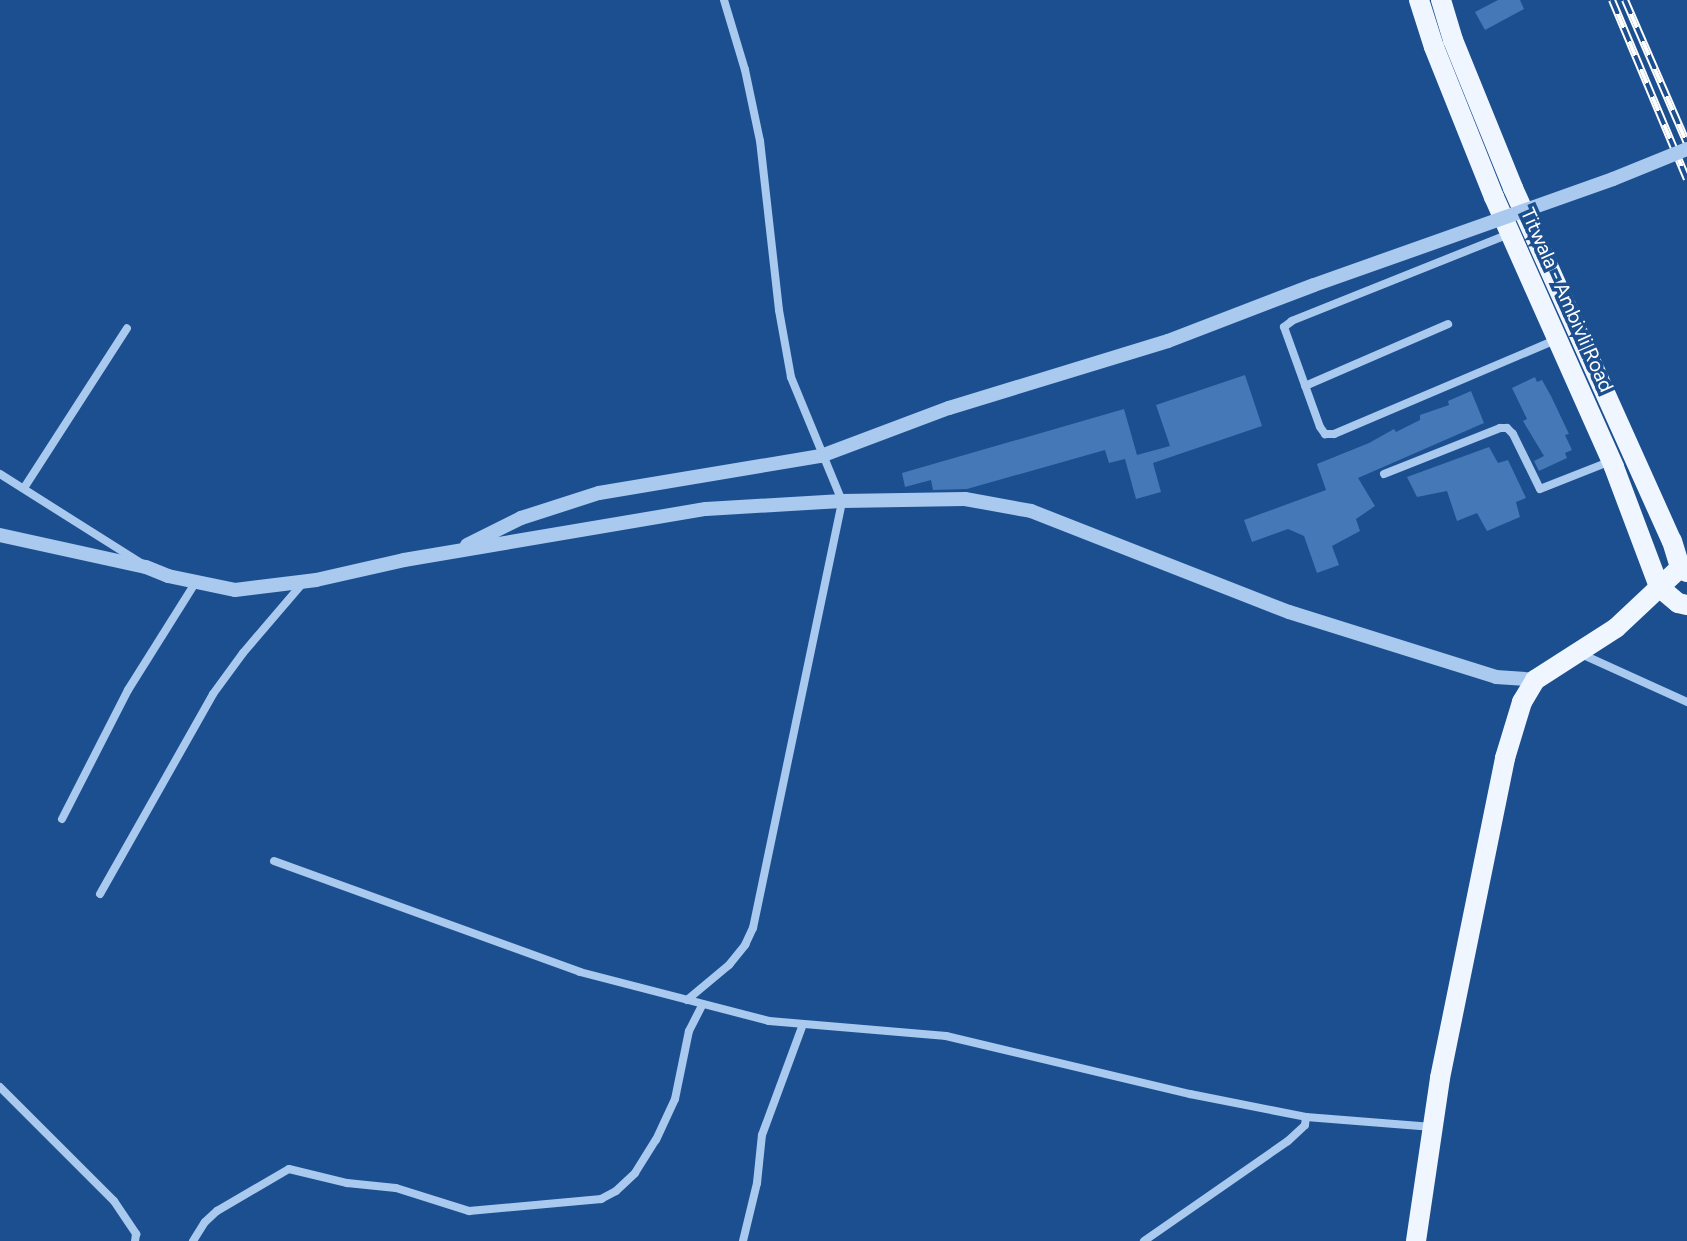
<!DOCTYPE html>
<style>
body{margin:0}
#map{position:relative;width:1687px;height:1241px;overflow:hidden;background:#1b4f8f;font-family:Figtree,sans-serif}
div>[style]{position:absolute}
.building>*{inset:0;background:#4478b7}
.minor>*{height:8px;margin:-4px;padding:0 4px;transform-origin:4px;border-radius:4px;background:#a9c9ee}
.tertiary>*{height:14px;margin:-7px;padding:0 7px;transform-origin:7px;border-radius:7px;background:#a9c9ee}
.primary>*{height:20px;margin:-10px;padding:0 10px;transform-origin:10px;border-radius:10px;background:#f0f6ff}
.rail>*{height:8px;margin-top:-4px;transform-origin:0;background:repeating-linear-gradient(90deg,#1b4f8f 0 15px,#fff 0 30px);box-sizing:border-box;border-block:2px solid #fff}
.tertiary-bridge>*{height:14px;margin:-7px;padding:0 7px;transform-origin:7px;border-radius:7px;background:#a9c9ee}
span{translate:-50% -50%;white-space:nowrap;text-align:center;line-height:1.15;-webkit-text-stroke:7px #1b4f8f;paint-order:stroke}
.street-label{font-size:20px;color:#fff}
</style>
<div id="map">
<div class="building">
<i style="clip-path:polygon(1498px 0,1520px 0,1524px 9px,1485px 30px,1475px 12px)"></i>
<i style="clip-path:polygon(1245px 375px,1262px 426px,1153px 463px,1161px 492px,1136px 499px,1125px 459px,1109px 463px,1105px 450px,967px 489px,933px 490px,931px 480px,905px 487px,902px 473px,1124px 409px,1137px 455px,1170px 446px,1156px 405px)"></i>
<i style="clip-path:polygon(1535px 377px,1537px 382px,1542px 380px,1551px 396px,1569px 434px,1565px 435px,1572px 450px,1565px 453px,1567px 458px,1539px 471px,1534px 461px,1544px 456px,1523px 421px,1527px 419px,1512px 388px)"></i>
<i style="clip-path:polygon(1471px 391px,1484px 423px,1358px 478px,1375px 506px,1356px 519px,1360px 531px,1332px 546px,1339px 565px,1317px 573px,1304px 536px,1288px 529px,1252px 542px,1244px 520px,1326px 490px,1317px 464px,1369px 443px,1394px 429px,1396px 432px,1420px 420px,1420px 415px,1449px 405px,1448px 401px)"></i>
<i style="clip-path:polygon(1489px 447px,1498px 463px,1508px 460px,1526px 498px,1516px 502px,1520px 517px,1487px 531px,1477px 513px,1457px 521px,1447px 491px,1417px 497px,1407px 477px)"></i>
</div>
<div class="minor">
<i style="left:1509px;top:234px;width:234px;rotate:158.2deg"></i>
<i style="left:1292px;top:321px;width:10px;rotate:143deg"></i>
<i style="left:1284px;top:327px;width:106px;rotate:70.2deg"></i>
<i style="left:1320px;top:427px;width:9px;rotate:54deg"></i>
<i style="left:1325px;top:434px;width:9px"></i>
<i style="left:1334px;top:434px;width:243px;rotate:-23deg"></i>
<i style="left:1305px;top:386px;width:156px;rotate:-23.4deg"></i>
<i style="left:0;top:474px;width:167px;rotate:32.3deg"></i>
<i style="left:1384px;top:474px;width:125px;rotate:-21.6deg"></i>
<i style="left:1500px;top:428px;width:7px"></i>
<i style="left:1507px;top:428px;width:8px;rotate:45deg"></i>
<i style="left:1513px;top:434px;width:61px;rotate:63.9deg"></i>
<i style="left:1540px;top:489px;width:76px;rotate:-21.5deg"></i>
<i style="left:24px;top:488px;width:190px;rotate:-57.2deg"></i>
<i style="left:1579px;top:653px;width:119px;rotate:24.4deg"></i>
<i style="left:62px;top:819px;width:145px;rotate:-62.9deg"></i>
<i style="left:128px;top:690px;width:126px;rotate:-57.9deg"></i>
<i style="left:274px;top:861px;width:326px;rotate:19.9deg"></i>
<i style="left:580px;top:972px;width:195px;rotate:14.5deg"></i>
<i style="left:769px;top:1021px;width:178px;rotate:4.8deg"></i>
<i style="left:946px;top:1036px;width:251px;rotate:13.4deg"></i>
<i style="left:1190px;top:1094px;width:118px;rotate:11.2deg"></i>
<i style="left:1306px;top:1117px;width:127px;rotate:4.5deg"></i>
<i style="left:100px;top:894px;width:230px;rotate:-60.5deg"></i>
<i style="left:213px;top:694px;width:51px;rotate:-53.8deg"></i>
<i style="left:243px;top:653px;width:91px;rotate:-49.5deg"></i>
<i style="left:687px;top:1000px;width:55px;rotate:-39.8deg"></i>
<i style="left:729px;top:965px;width:26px;rotate:-51deg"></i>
<i style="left:745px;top:945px;width:19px;rotate:-65deg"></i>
<i style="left:753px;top:928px;width:436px;rotate:-78.2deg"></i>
<i style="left:842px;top:501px;width:134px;rotate:-112.4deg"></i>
<i style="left:791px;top:377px;width:68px;rotate:-100.2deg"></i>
<i style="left:779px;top:310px;width:170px;rotate:-96.4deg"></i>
<i style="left:760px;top:141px;width:73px;rotate:-101.9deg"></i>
<i style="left:745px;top:70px;width:73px;rotate:-106.7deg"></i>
<i style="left:0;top:1087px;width:161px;rotate:45deg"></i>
<i style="left:114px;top:1201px;width:40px;rotate:56deg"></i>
<i style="left:136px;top:1234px;width:7px;rotate:98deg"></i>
<i style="left:193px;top:1241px;width:22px;rotate:-58deg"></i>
<i style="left:205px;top:1222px;width:16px;rotate:-43deg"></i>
<i style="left:217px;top:1211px;width:83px;rotate:-30.3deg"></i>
<i style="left:289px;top:1169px;width:60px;rotate:13.6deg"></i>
<i style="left:347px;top:1183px;width:49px;rotate:5.8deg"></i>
<i style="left:396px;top:1188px;width:77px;rotate:17.5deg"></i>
<i style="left:469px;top:1211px;width:133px;rotate:-5.2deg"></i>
<i style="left:601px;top:1199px;width:17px;rotate:-28deg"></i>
<i style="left:616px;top:1191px;width:26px;rotate:-43deg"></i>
<i style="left:635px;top:1173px;width:39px;rotate:-58deg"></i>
<i style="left:656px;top:1140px;width:45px;rotate:-65.1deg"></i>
<i style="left:675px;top:1099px;width:69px;rotate:-78.4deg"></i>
<i style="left:689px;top:1031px;width:30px;rotate:-63deg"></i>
<i style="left:743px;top:1241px;width:60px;rotate:-76.4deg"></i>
<i style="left:757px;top:1183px;width:48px;rotate:-84.1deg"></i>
<i style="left:762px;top:1135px;width:118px;rotate:-69.7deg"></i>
<i style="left:1144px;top:1241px;width:175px;rotate:-34.8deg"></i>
<i style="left:1288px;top:1141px;width:23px;rotate:-43deg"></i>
<i style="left:1305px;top:1125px;width:8px;rotate:-83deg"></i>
</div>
<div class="tertiary">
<i style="left:0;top:535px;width:149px;rotate:12.4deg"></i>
<i style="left:146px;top:567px;width:24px;rotate:22deg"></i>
<i style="left:168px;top:576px;width:68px;rotate:11.8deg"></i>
<i style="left:235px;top:590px;width:82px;rotate:-7deg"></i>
<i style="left:316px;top:580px;width:90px;rotate:-12.8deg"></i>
<i style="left:404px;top:560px;width:306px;rotate:-9.6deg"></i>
<i style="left:706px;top:509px;width:136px;rotate:-3.4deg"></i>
<i style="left:842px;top:501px;width:123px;rotate:-0.9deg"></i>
<i style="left:965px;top:499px;width:67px;rotate:10.3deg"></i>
<i style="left:1031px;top:511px;width:277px;rotate:21.4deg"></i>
<i style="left:1289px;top:612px;width:217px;rotate:17.4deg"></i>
<i style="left:1496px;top:677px;width:39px;rotate:4deg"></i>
<i style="left:467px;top:545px;width:60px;rotate:-26.6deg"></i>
<i style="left:521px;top:518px;width:82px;rotate:-17.8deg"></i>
<i style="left:599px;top:493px;width:225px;rotate:-9.5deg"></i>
<i style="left:821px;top:456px;width:137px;rotate:-20.6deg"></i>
<i style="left:949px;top:408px;width:229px;rotate:-17deg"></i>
<i style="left:1168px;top:341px;width:156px;rotate:-21deg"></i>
</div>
<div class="primary">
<i style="left:1419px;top:0;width:49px;rotate:72.3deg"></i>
<i style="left:1434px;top:47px;width:162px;rotate:68.2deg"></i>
<i style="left:1494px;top:197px;width:295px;rotate:66deg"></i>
<i style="left:1614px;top:467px;width:128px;rotate:69.4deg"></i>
<i style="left:1659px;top:587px;width:25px;rotate:40deg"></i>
<i style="left:1678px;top:603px;width:9px;rotate:13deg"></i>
<i style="left:1441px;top:0;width:42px;rotate:73.3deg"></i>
<i style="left:1453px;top:40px;width:160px;rotate:67.9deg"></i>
<i style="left:1513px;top:188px;width:387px;rotate:65.8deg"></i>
<i style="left:1672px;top:541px;width:28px;rotate:73deg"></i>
<i style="left:1680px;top:568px;width:8px;rotate:30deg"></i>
<i style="left:1416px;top:1241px;width:165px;rotate:-81.6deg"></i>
<i style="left:1440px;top:1078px;width:327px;rotate:-78.5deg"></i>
<i style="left:1505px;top:758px;width:59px;rotate:-73.1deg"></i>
<i style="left:1522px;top:702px;width:26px;rotate:-59deg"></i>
<i style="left:1535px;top:680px;width:96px;rotate:-32.7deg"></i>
<i style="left:1616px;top:628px;width:88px;rotate:-43.2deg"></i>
</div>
<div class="rail">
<i style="left:1612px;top:0;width:194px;rotate:67.3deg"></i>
<i style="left:1625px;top:0;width:156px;rotate:66.6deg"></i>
</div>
<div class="tertiary-bridge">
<i style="left:1314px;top:285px;width:317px;rotate:-19.5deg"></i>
<i style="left:1613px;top:179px;width:80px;rotate:-22.1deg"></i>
</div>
<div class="street-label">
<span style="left:1567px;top:300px;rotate:66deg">Titwala - Ambivli Road</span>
</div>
</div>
